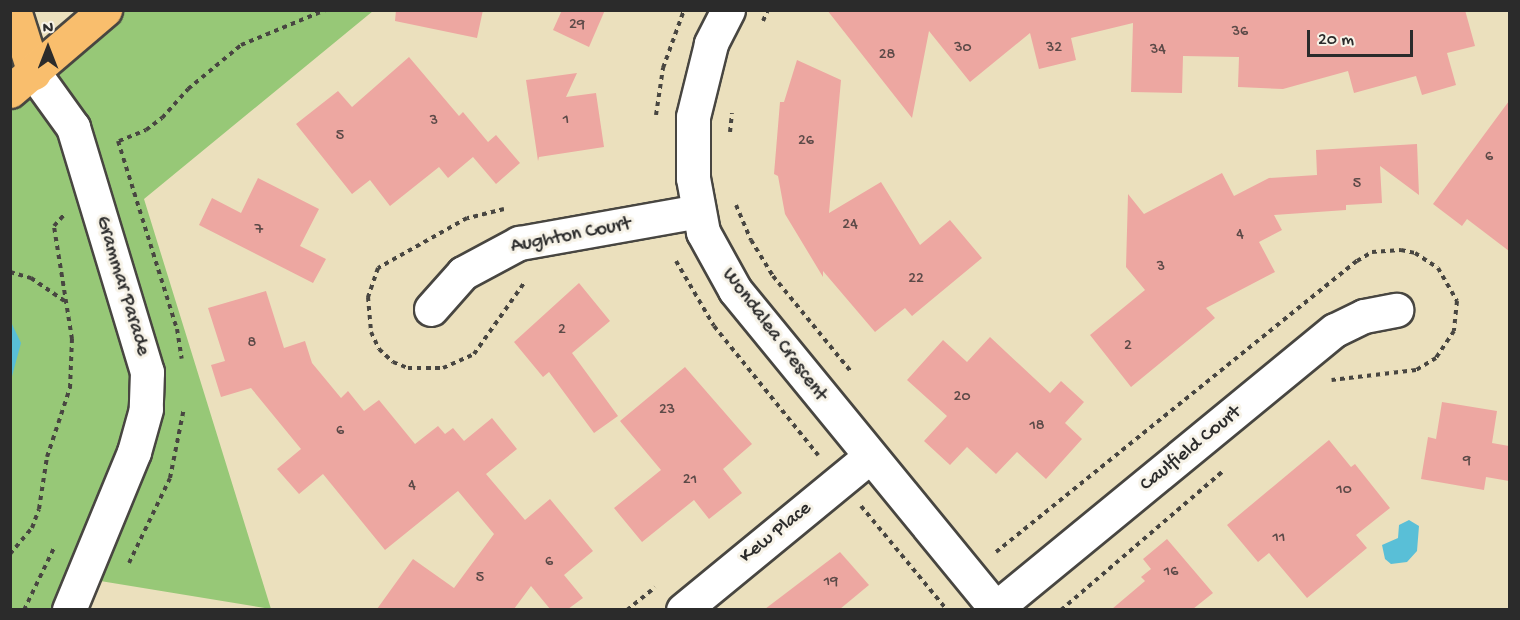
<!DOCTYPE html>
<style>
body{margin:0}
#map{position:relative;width:1520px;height:620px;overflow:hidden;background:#ebe0bd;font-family:"Gochi Hand",sans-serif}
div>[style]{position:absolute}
.green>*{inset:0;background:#97c877}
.water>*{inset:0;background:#59bfd7}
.building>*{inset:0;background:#eda7a1}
.path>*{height:4px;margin-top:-2px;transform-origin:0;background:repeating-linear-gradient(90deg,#484641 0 4.5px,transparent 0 9px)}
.roads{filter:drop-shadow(2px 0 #484641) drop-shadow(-2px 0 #484641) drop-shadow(0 2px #484641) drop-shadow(0 -2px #484641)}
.minor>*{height:33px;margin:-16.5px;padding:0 16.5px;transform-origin:16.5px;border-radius:16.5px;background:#fff}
.major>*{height:33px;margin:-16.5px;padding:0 16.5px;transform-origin:16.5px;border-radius:16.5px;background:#f9be6d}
span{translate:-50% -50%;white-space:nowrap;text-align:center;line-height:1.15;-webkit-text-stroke:6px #f7f3e8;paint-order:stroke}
.number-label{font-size:16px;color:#5c4a48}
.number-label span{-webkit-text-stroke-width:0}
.street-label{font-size:20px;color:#2b2b2b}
.frame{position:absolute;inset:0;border:12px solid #2b2b2b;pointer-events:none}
.north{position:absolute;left:18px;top:18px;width:60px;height:60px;-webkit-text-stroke:4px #f7f3e8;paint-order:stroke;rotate:0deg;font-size:16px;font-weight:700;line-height:24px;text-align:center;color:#2b2b2b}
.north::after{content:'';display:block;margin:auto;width:21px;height:27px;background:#2b2b2b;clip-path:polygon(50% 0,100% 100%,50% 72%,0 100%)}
.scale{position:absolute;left:1307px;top:30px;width:106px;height:27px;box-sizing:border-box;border:3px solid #2b2b2b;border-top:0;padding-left:8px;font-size:18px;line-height:21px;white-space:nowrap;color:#2b2b2b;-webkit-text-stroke:4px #f7f3e8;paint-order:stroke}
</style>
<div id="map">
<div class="green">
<i style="clip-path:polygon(105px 11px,373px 11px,144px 199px,271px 609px,82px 578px,69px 609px,11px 610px,11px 91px)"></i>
</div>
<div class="water">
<i style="clip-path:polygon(11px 322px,21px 343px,11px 380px)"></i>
<i style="clip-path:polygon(1409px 520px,1419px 526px,1417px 551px,1407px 562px,1391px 564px,1385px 559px,1382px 545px,1398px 538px,1399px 525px)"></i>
</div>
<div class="building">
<i style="clip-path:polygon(396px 10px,483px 10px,477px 38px,395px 21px)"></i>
<i style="clip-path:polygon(562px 10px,605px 10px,589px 47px,553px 30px)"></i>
<i style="clip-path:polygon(827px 10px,1465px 10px,1475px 46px,1447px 53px,1456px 85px,1422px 95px,1416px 76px,1354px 93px,1348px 71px,1283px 89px,1238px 87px,1239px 57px,1183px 56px,1182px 93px,1131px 92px,1133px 23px,1071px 38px,1076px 60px,1039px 69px,1030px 33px,970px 82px,929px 31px,912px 118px)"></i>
<i style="clip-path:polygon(409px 57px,459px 116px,463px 112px,488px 142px,496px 135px,520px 163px,496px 184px,473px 157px,448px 178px,439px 167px,390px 206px,370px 180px,352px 194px,296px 124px,338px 91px,352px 107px)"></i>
<i style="clip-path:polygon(797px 60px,841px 80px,829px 213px,881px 182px,920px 245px,950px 220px,982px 258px,912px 316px,905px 308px,875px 332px,823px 271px,823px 277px,785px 214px,778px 176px,774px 174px,780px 102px,784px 102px)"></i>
<i style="clip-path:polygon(577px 73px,566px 97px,596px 93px,604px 147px,539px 157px,538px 161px,526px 80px)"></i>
<i style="clip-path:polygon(1509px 101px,1509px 251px,1467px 219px,1462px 226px,1433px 204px)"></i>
<i style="clip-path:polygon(1417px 144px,1419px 195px,1380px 166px,1382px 203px,1346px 205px,1346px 210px,1274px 215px,1282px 230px,1259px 242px,1275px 272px,1206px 308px,1215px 318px,1131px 387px,1090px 335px,1145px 290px,1126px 267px,1128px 194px,1144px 214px,1222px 173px,1234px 196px,1269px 178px,1317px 175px,1316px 150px)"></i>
<i style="clip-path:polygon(258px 178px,319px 209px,300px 246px,326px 259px,313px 283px,199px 225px,212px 198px,241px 213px)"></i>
<i style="clip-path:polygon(579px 283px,610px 321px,572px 353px,618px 416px,594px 433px,549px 372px,543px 377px,514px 342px)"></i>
<i style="clip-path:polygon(266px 291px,284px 348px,305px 341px,312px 363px,341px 398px,348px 391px,364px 411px,379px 400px,415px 444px,438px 426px,445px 434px,453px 428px,464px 441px,492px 418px,517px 449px,486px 474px,525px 520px,550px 499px,593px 551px,564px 575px,583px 598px,568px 609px,550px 609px,531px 586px,514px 609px,377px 609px,413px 559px,454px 588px,494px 534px,458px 491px,385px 550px,323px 474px,299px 494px,277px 469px,301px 449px,251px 388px,221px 397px,211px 365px,225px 361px,208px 308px)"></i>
<i style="clip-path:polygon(990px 337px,1050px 393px,1061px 381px,1084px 402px,1065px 423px,1082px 439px,1046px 479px,1017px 452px,996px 474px,967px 447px,950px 465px,924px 441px,947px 416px,907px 380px,943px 340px,967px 362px)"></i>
<i style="clip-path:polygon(685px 367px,752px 444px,723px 469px,742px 493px,709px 519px,694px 500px,642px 542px,614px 508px,661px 470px,620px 421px)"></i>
<i style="clip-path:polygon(1442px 402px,1497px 411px,1492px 443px,1509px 446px,1509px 481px,1486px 477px,1484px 490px,1421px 479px,1428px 437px,1436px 439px)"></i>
<i style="clip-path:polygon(1329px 440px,1351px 467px,1355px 464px,1390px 508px,1356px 535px,1367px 548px,1307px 598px,1269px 553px,1258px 562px,1227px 525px)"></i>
<i style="clip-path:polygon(1167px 539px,1213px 593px,1193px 609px,1112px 609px,1145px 581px,1141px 577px,1151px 569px,1143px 559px)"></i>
<i style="clip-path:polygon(840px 552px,869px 585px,840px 609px,765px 609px)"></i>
</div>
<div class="path">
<i style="left:763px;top:21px;width:12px;rotate:-66deg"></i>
<i style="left:656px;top:115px;width:48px;rotate:-81.5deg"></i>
<i style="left:663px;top:68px;width:62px;rotate:-70.1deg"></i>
<i style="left:730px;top:132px;width:19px;rotate:-84deg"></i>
<i style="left:118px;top:141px;width:197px;rotate:72.6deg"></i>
<i style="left:177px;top:329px;width:30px;rotate:81deg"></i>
<i style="left:119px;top:141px;width:29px;rotate:-22deg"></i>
<i style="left:146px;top:130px;width:20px;rotate:-37deg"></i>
<i style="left:162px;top:118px;width:39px;rotate:-48deg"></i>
<i style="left:188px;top:89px;width:69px;rotate:-39.7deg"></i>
<i style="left:241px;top:45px;width:91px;rotate:-22.6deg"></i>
<i style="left:736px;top:205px;width:38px;rotate:67deg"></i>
<i style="left:751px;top:240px;width:42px;rotate:58.6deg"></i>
<i style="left:773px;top:276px;width:125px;rotate:50.8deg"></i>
<i style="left:504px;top:209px;width:38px;rotate:166deg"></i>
<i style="left:467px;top:218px;width:102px;rotate:150.7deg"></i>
<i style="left:378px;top:268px;width:31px;rotate:109deg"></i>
<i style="left:368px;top:297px;width:35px;rotate:85deg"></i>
<i style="left:371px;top:332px;width:19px;rotate:65deg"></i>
<i style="left:379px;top:349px;width:19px;rotate:43deg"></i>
<i style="left:393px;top:362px;width:16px;rotate:22deg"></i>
<i style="left:408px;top:368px;width:35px"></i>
<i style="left:443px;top:368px;width:34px;rotate:-24deg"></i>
<i style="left:474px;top:354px;width:87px;rotate:-54.8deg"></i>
<i style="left:676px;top:261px;width:75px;rotate:59.7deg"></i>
<i style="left:714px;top:326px;width:166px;rotate:51.1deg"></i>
<i style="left:10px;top:272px;width:22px;rotate:16deg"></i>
<i style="left:31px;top:278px;width:42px;rotate:34.4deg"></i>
<i style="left:861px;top:506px;width:135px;rotate:50.4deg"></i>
<i style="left:996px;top:552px;width:464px;rotate:-38.9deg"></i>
<i style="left:1357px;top:261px;width:17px;rotate:-31deg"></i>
<i style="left:1372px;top:252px;width:29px;rotate:-4deg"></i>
<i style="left:1401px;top:250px;width:14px;rotate:12deg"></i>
<i style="left:1415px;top:253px;width:27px;rotate:33deg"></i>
<i style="left:1438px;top:268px;width:38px;rotate:60deg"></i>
<i style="left:1457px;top:301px;width:30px;rotate:96deg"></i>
<i style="left:1454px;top:331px;width:32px;rotate:124deg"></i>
<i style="left:1436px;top:358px;width:23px;rotate:149deg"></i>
<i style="left:1416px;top:370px;width:85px;rotate:173.2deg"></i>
<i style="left:10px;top:554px;width:34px;rotate:-50deg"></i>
<i style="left:32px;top:528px;width:20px;rotate:-70deg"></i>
<i style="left:39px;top:509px;width:53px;rotate:-81.3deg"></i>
<i style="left:47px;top:457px;width:73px;rotate:-71.6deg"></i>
<i style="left:70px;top:388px;width:49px;rotate:-87.7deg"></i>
<i style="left:72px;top:339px;width:114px;rotate:-99.1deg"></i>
<i style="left:54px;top:226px;width:15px;rotate:-48deg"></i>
<i style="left:129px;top:563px;width:94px;rotate:-64.2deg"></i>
<i style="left:170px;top:478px;width:71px;rotate:-78.7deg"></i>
<i style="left:24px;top:610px;width:69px;rotate:-64.2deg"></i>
<i style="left:627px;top:610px;width:36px;rotate:-39deg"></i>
<i style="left:1061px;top:610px;width:213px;rotate:-40.6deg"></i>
</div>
<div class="roads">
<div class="minor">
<i style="left:728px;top:10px;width:38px;rotate:117deg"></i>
<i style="left:711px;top:44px;width:75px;rotate:103.9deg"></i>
<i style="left:693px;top:117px;width:61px;rotate:90deg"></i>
<i style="left:693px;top:178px;width:55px;rotate:79.5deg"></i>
<i style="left:703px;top:232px;width:66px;rotate:61.1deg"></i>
<i style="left:735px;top:290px;width:414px;rotate:50.7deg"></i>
<i style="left:34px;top:73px;width:67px;rotate:54.2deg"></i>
<i style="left:73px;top:127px;width:256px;rotate:73.2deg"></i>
<i style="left:147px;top:372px;width:37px;rotate:92deg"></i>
<i style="left:146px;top:409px;width:45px;rotate:105.6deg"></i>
<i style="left:134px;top:452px;width:171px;rotate:112.4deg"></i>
<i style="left:431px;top:309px;width:48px;rotate:-48.4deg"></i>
<i style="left:463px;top:273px;width:64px;rotate:-28.2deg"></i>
<i style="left:519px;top:243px;width:182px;rotate:-10.1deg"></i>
<i style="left:996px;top:608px;width:438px;rotate:-39.4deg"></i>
<i style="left:1335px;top:330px;width:32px;rotate:-26deg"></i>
<i style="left:1364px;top:316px;width:33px;rotate:-11deg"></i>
<i style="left:683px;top:610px;width:241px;rotate:-39.4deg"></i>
</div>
<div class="major">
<i style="left:14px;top:10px;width:66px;rotate:72.4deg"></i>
<i style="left:10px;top:91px;width:125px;rotate:-40.5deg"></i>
</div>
</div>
<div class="number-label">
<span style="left:577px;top:26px">29</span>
<span style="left:1240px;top:33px">36</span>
<span style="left:963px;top:49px">30</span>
<span style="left:1054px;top:49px">32</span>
<span style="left:1158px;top:51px">34</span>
<span style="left:887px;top:56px">28</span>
<span style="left:566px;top:121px">1</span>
<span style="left:434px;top:122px">3</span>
<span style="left:340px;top:137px">5</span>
<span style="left:806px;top:142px">26</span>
<span style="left:1489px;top:158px">6</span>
<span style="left:1357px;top:185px">5</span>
<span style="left:850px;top:226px">24</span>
<span style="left:259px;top:231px">7</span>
<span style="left:1240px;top:236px">4</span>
<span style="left:1161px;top:268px">3</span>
<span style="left:916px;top:280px">22</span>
<span style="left:562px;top:331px">2</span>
<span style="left:252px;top:344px">8</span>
<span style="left:1128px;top:347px">2</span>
<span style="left:962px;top:398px">20</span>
<span style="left:667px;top:411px">23</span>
<span style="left:1037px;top:427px">18</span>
<span style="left:340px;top:432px">6</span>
<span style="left:1467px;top:462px">9</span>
<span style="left:690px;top:481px">21</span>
<span style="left:412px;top:487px">4</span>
<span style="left:1344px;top:491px">10</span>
<span style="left:1279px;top:539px">11</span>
<span style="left:549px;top:563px">6</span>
<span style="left:1171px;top:573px">16</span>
<span style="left:480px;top:579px">5</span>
<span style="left:831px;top:583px">19</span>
</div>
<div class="street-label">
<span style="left:571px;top:236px;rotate:-11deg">Aughton Court</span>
<span style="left:122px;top:286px;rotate:73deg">Grammar Parade</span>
<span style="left:774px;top:335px;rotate:53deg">Wondalea Crescent</span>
<span style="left:1191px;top:449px;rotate:-39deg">Caulfield Court</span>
<span style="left:776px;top:533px;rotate:-39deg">Kew Place</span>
</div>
<div class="frame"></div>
<div class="north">N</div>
<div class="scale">20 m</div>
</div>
